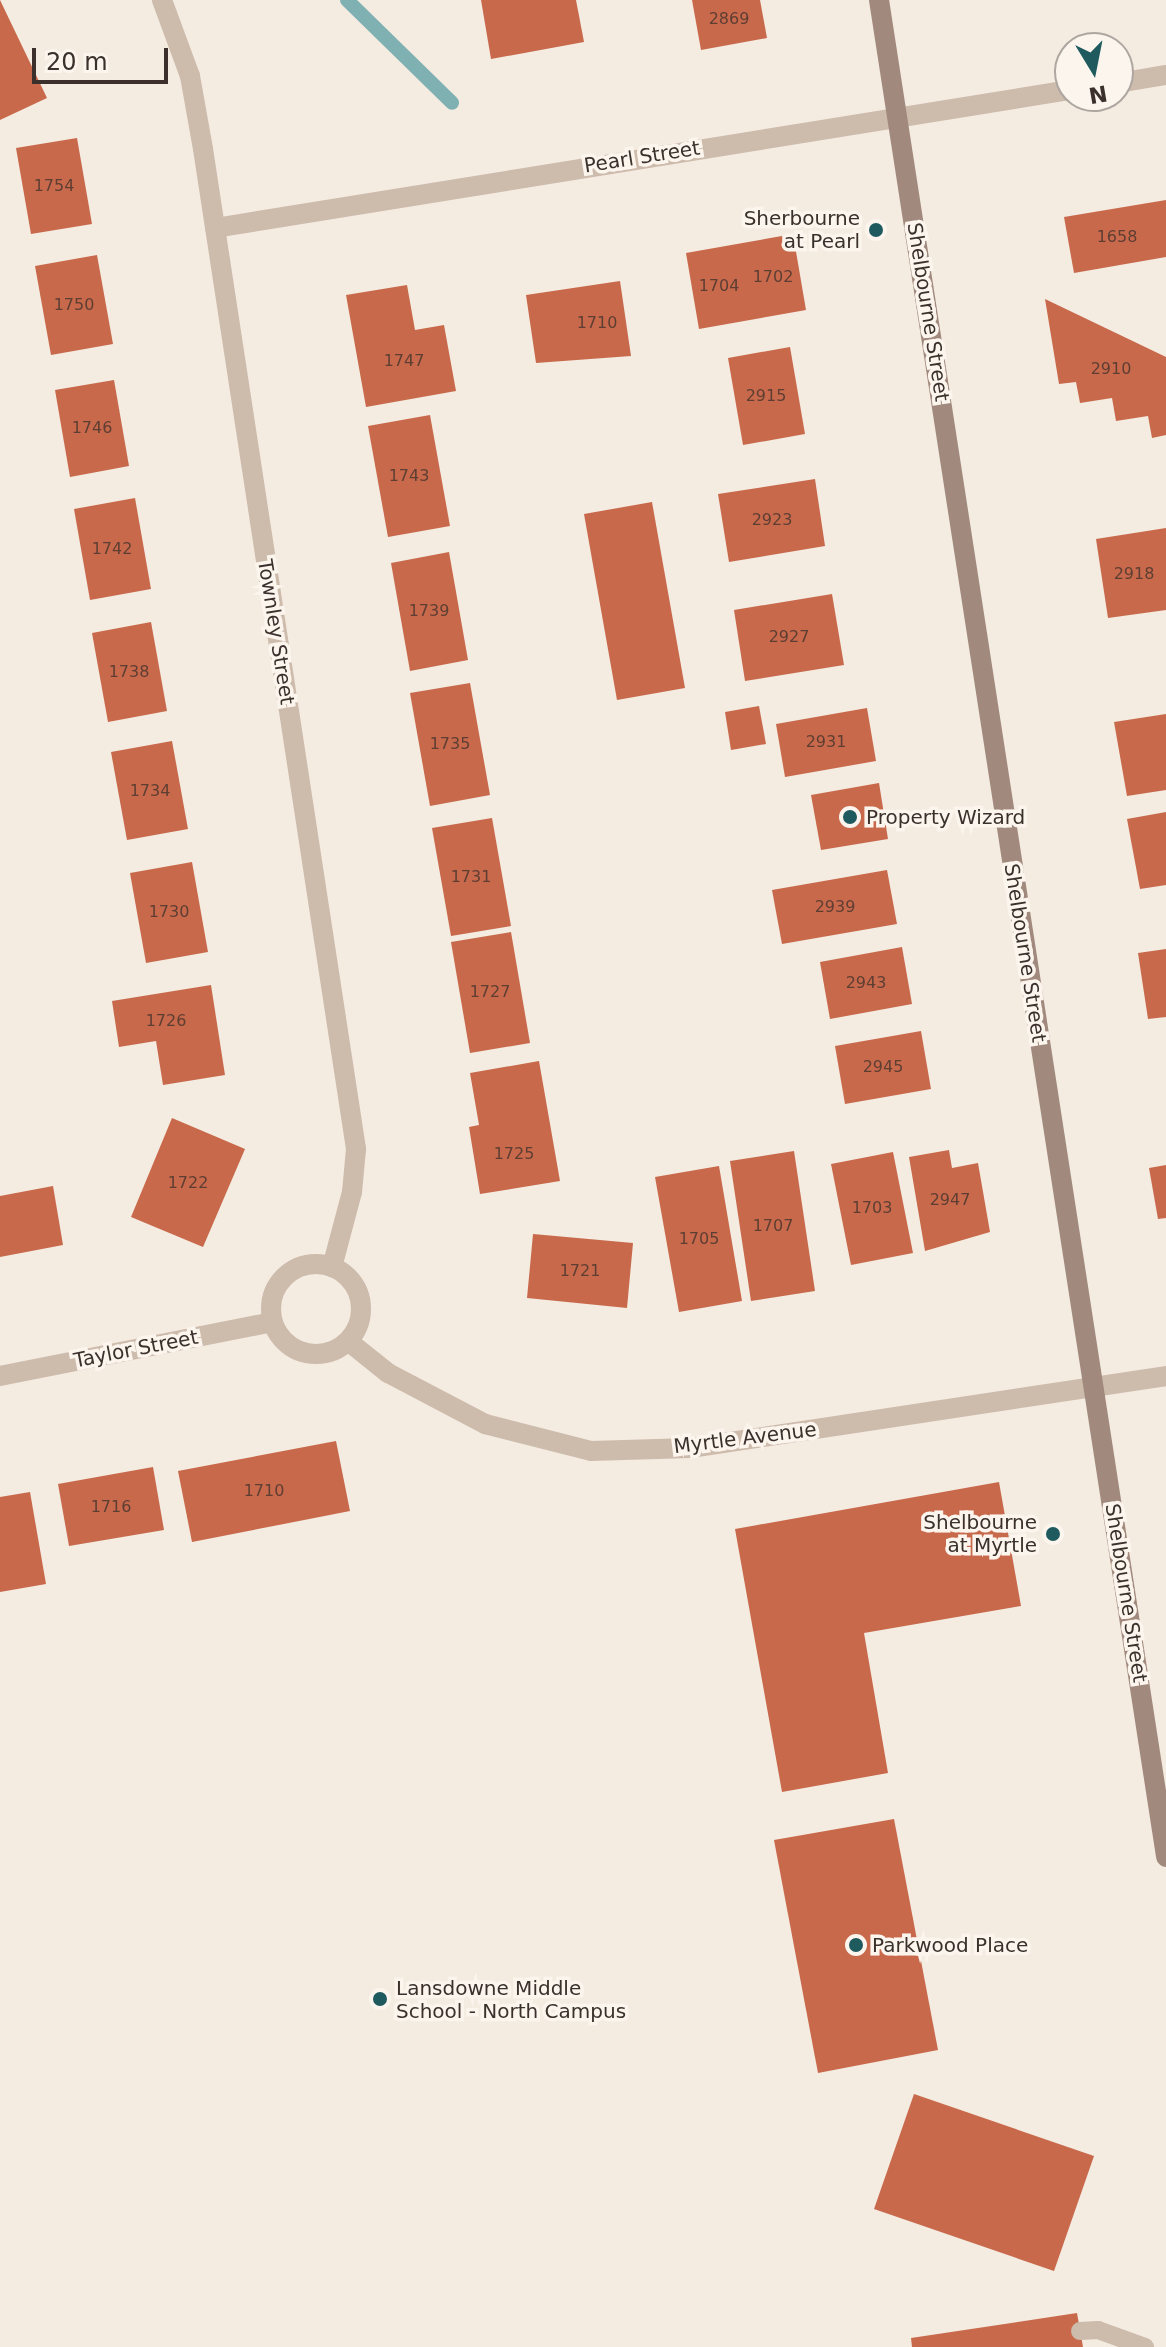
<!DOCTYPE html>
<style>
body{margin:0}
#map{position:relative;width:1166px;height:2347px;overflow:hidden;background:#f4ebe1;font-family:"DejaVu Sans",sans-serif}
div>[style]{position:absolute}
.stream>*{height:14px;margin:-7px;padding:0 7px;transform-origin:7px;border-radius:7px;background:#7fb0b2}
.building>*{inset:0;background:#c8694b}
.service>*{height:18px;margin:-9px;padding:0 9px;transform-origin:9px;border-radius:9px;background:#cdbbac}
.minor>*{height:20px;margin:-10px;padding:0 10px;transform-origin:10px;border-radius:10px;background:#cdbbac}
.minor>.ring{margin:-10px;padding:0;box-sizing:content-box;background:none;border:20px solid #cdbbac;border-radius:50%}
.secondary>*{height:20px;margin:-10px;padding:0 10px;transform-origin:10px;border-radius:10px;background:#a18a7d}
.dots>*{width:22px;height:22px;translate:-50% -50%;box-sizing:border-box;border:4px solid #fbf5ee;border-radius:50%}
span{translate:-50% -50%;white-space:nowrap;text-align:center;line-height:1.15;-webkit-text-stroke:7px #fbf5ee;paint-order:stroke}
.number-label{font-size:16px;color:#5e3e33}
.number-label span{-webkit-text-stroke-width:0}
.street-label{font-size:20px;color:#3b302b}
.poi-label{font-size:20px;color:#3b302b}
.right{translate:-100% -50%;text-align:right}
.left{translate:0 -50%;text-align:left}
.north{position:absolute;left:1054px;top:32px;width:80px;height:80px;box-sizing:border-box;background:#fbf5ee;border:2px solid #aea6a0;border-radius:50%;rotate:170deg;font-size:22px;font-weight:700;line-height:32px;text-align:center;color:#3b302b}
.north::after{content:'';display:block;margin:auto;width:28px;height:36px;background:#1f5a5e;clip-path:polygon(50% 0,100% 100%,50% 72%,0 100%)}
.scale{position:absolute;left:32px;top:48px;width:136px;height:36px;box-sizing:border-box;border:4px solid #3b302b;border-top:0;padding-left:10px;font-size:24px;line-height:28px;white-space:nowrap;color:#3b302b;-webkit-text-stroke:6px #fbf5ee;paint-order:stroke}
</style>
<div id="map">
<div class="stream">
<i style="left:347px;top:0;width:147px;rotate:44.4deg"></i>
</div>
<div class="building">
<i style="clip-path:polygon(0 0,47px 98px,0 120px)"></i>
<i style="clip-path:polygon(481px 0,576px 0,584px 42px,491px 59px)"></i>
<i style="clip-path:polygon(692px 0,760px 0,767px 38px,701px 50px)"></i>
<i style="clip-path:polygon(77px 138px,92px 224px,31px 234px,16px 148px)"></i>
<i style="clip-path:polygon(1166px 200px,1166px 257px,1074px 273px,1064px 217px)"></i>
<i style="clip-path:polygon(793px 234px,806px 310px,699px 329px,686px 253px)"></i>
<i style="clip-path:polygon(97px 255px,113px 344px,51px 355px,35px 266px)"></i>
<i style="clip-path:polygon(620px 281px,631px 356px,536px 363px,526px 295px)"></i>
<i style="clip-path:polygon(407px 285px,415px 330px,444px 325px,456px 391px,366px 407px,346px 295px)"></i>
<i style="clip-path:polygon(1045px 299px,1166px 357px,1166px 435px,1152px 438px,1148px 416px,1116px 421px,1112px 398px,1080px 403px,1076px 382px,1059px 384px)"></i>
<i style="clip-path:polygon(790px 347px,805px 434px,743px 445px,728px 358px)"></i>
<i style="clip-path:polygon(114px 380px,129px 466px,70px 477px,55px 390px)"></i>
<i style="clip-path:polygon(430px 415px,450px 526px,388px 537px,368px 426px)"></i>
<i style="clip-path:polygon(815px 479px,825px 546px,729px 562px,718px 494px)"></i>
<i style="clip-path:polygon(135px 498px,151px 589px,90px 600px,74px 509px)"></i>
<i style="clip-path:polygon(652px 502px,685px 688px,617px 700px,584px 514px)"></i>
<i style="clip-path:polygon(1166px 528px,1166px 610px,1108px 618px,1096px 539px)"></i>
<i style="clip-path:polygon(449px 552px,468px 660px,410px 671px,391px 563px)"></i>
<i style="clip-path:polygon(832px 594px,844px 665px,745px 681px,734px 610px)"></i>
<i style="clip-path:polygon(151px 622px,167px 711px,108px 722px,92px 633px)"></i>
<i style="clip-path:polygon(470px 683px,490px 795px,430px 806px,410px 693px)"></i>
<i style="clip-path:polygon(759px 706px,766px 744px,731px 750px,725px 712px)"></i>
<i style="clip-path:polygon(867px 708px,876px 761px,785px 777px,776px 724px)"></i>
<i style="clip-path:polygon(1166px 714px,1166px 790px,1127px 796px,1114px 722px)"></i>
<i style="clip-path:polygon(172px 741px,188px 829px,127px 840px,111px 752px)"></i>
<i style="clip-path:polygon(879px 783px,888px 839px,821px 850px,811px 795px)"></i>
<i style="clip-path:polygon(1166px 812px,1166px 885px,1140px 889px,1127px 819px)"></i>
<i style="clip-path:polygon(492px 818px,511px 926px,451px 936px,432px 828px)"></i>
<i style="clip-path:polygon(192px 862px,208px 952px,146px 963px,130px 873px)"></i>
<i style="clip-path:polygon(887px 870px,897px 924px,782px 944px,772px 890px)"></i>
<i style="clip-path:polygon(511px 932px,530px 1043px,470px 1053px,451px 942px)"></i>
<i style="clip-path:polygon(902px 947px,912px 1004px,830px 1019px,820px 962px)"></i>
<i style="clip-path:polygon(1166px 949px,1166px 1017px,1148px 1019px,1138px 953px)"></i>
<i style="clip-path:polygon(211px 985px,225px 1075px,163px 1085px,156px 1041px,119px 1047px,112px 1001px)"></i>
<i style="clip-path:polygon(921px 1031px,931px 1089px,845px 1104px,835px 1046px)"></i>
<i style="clip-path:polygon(539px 1061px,560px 1181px,480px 1194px,469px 1127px,479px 1125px,470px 1073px)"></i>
<i style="clip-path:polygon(172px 1118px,245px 1149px,203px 1247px,131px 1217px)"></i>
<i style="clip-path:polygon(949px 1150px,952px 1168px,978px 1163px,990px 1232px,925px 1251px,909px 1157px)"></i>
<i style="clip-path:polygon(794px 1151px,815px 1291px,751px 1301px,730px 1161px)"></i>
<i style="clip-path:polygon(893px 1152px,913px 1253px,851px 1265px,831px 1164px)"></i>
<i style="clip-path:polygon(1166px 1165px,1166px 1218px,1158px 1219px,1149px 1168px)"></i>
<i style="clip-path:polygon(719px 1166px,742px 1301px,679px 1312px,655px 1177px)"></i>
<i style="clip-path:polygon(53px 1186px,63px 1245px,0 1257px,0 1196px)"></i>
<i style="clip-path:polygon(533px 1234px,633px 1243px,627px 1308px,527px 1298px)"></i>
<i style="clip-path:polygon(336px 1441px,350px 1511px,192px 1542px,178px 1471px)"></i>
<i style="clip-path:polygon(153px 1467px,164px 1530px,69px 1546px,58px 1484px)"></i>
<i style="clip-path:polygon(999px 1482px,1021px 1606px,864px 1633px,888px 1773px,782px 1792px,735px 1529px)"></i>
<i style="clip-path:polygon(30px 1492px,46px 1584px,0 1592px,0 1497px)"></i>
<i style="clip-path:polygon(894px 1819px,938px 2050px,818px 2073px,774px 1840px)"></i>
<i style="clip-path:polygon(914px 2094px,1094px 2156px,1054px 2271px,874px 2209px)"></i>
<i style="clip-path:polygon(1077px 2313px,1083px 2347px,912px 2347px,911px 2338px)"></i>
</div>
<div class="service">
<i style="left:1080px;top:2331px;width:18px;rotate:-3deg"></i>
<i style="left:1098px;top:2330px;width:50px;rotate:19.9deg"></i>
</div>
<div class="minor">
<i style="left:162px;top:0;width:81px;rotate:69.8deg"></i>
<i style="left:190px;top:76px;width:74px;rotate:79.9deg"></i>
<i style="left:203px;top:149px;width:1012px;rotate:81.3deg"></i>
<i style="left:356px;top:1149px;width:43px;rotate:95.3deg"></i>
<i style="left:352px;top:1192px;width:78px;rotate:104.9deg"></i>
<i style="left:1118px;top:83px;width:49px;rotate:-9.5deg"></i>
<i style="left:215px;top:228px;width:866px;rotate:-9.17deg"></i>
<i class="ring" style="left:271px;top:1264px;width:70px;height:70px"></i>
<i style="left:348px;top:1341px;width:51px;rotate:38.7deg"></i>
<i style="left:388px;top:1373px;width:110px;rotate:27.7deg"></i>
<i style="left:485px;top:1424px;width:109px;rotate:14.3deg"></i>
<i style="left:591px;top:1451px;width:99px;rotate:-1.7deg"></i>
<i style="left:690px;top:1448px;width:481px;rotate:-8.6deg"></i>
<i style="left:0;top:1376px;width:277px;rotate:-11.2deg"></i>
</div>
<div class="secondary">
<i style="left:879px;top:0;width:1879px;rotate:81.21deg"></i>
</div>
<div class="dots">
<i style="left:876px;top:230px;background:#1f5a5e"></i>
<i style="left:850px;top:817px;background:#1f5a5e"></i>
<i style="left:1053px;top:1534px;background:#1f5a5e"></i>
<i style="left:856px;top:1945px;background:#1f5a5e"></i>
<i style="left:380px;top:1999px;background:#1f5a5e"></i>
</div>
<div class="number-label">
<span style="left:729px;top:19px">2869</span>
<span style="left:54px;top:186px">1754</span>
<span style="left:1117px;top:237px">1658</span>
<span style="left:773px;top:277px">1702</span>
<span style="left:719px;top:286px">1704</span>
<span style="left:74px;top:305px">1750</span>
<span style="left:597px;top:323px">1710</span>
<span style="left:404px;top:361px">1747</span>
<span style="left:1111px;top:369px">2910</span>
<span style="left:766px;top:396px">2915</span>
<span style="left:92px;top:428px">1746</span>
<span style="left:409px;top:476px">1743</span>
<span style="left:772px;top:520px">2923</span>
<span style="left:112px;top:549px">1742</span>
<span style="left:1134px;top:574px">2918</span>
<span style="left:429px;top:611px">1739</span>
<span style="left:789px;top:637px">2927</span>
<span style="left:129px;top:672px">1738</span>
<span style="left:826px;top:742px">2931</span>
<span style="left:450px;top:744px">1735</span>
<span style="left:150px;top:791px">1734</span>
<span style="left:471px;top:877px">1731</span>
<span style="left:835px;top:907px">2939</span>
<span style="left:169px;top:912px">1730</span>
<span style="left:866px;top:983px">2943</span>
<span style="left:490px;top:992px">1727</span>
<span style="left:166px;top:1021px">1726</span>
<span style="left:883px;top:1067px">2945</span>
<span style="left:514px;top:1154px">1725</span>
<span style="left:188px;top:1183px">1722</span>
<span style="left:950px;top:1200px">2947</span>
<span style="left:872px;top:1208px">1703</span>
<span style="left:773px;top:1226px">1707</span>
<span style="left:699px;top:1239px">1705</span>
<span style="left:580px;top:1271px">1721</span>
<span style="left:264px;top:1491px">1710</span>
<span style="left:111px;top:1507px">1716</span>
</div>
<div class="street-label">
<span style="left:642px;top:157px;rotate:-9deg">Pearl Street</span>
<span style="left:928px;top:312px;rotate:81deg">Shelbourne Street</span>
<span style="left:276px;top:632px;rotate:81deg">Townley Street</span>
<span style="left:1025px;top:953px;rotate:81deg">Shelbourne Street</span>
<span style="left:136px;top:1349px;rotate:-11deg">Taylor Street</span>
<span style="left:745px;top:1438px;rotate:-7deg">Myrtle Avenue</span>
<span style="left:1126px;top:1593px;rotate:81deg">Shelbourne Street</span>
</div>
<div class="poi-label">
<span class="right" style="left:860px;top:230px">Sherbourne<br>at Pearl</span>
<span class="left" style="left:866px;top:817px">Property Wizard</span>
<span class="right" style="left:1037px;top:1534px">Shelbourne<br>at Myrtle</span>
<span class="left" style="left:872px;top:1945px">Parkwood Place</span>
<span class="left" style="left:396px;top:2000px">Lansdowne Middle<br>School - North Campus</span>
</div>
<div class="north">N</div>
<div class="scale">20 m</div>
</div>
